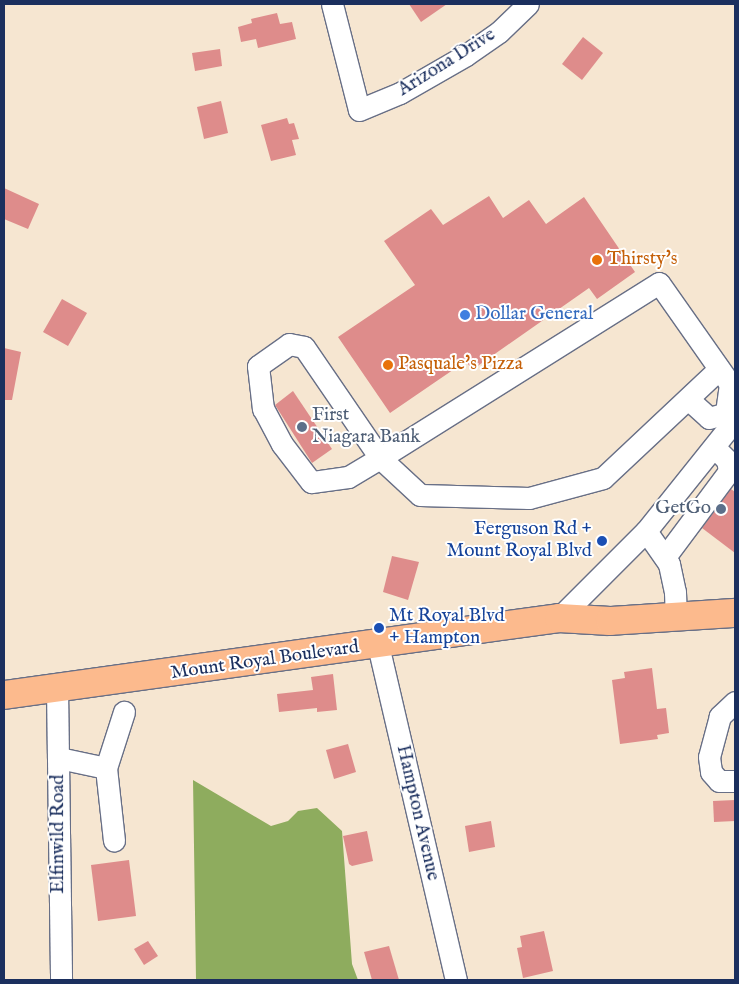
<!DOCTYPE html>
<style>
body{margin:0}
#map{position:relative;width:739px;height:984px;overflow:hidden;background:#f6e6d1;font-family:"IM FELL English",serif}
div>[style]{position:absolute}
.forest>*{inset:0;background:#8eac5e}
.building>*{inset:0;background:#de8c8b}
.roads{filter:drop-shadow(1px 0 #686f86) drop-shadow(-1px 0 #686f86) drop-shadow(0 1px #686f86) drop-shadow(0 -1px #686f86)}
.minor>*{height:21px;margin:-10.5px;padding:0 10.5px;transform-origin:10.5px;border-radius:10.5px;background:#fff}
.major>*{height:28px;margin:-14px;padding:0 14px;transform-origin:14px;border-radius:14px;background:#fcba8d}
.dots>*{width:14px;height:14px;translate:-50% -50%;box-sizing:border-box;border:2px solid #fff;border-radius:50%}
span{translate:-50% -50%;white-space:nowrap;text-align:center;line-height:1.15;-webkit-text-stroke:4px #fff;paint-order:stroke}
.street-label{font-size:19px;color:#1b2f5e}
.food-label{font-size:19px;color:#c56008}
.left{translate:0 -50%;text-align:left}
.shop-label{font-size:19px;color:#366cbe}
.service-label{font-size:19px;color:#4e5e75}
.right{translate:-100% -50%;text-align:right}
.transit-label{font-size:19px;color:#164399}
.frame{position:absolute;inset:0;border:5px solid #1b2f5e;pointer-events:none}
</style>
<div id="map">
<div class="forest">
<i style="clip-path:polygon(193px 780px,271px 826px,288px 821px,298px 811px,317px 808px,342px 831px,352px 964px,358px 980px,196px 980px)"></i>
</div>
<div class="building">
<i style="clip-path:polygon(409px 4px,447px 4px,421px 22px)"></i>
<i style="clip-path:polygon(277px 13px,280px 24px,292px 22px,296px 39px,258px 48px,256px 39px,241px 42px,238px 27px,252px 23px,251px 19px)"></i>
<i style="clip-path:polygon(583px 37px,603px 53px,582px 80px,562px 64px)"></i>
<i style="clip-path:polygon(220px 49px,222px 66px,195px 71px,192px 53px)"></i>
<i style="clip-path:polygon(221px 101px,228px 133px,204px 139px,197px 107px)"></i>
<i style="clip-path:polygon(287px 118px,289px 124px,294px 123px,299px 139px,292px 140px,296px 155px,271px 161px,261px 125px)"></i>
<i style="clip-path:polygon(4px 188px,39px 204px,28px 229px,4px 219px)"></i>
<i style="clip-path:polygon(489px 196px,503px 218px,529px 200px,546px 224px,584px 197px,635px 272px,597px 299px,589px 288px,472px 370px,466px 361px,390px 413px,338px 337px,415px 285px,384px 241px,431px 209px,443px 225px)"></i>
<i style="clip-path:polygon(62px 299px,87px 313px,68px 346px,43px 332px)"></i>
<i style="clip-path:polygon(4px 348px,21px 352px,12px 400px,4px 400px)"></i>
<i style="clip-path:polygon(293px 391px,332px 449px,312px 463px,275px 405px)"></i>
<i style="clip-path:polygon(731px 489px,735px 492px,735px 553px,702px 528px)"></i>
<i style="clip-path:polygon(392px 556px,419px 562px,408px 600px,383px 592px)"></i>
<i style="clip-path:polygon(652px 668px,657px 709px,666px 708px,669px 733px,657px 735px,658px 739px,620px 744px,612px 680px,625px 678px,624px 672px)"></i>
<i style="clip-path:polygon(333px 674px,337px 710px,317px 712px,317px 708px,279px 712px,277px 694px,313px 690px,311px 677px)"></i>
<i style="clip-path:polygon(348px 744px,356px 772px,334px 779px,326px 750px)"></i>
<i style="clip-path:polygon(735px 800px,735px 821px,714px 822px,713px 801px)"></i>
<i style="clip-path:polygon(491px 821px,495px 847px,469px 852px,465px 826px)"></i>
<i style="clip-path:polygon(367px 831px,373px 861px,352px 866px,349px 864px,343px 836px)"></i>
<i style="clip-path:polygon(129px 860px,136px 916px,98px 921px,91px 865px)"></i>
<i style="clip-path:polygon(544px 931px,553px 971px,523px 978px,517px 948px,522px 947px,520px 936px)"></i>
<i style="clip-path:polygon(148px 941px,158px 956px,144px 965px,134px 949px)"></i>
<i style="clip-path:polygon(389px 946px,399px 980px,372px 980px,364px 952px)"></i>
</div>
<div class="roads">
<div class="minor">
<i style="left:332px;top:4px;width:109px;rotate:75.7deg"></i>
<i style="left:359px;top:110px;width:44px;rotate:-22.5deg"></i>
<i style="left:400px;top:93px;width:76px;rotate:-29.9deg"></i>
<i style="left:466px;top:55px;width:40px;rotate:-34.9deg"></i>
<i style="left:499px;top:32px;width:40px;rotate:-44deg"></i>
<i style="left:289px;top:344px;width:15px;rotate:11deg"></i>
<i style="left:304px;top:347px;width:135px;rotate:55.6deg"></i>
<i style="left:380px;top:458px;width:37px;rotate:149deg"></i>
<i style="left:348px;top:477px;width:37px;rotate:172deg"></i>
<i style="left:311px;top:482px;width:48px;rotate:-127.3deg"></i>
<i style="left:282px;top:444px;width:40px;rotate:-118deg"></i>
<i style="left:263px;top:409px;width:43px;rotate:-96.6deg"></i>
<i style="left:258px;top:366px;width:38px;rotate:-35deg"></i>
<i style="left:719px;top:369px;width:159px;rotate:136.8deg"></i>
<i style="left:603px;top:478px;width:77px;rotate:164.9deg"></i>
<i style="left:529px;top:498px;width:109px;rotate:-178.4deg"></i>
<i style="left:420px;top:495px;width:54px;rotate:-137.2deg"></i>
<i style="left:380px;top:458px;width:329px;rotate:-32.1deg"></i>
<i style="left:659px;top:283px;width:123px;rotate:54.9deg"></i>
<i style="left:730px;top:384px;width:29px;rotate:98deg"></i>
<i style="left:726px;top:413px;width:10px;rotate:24deg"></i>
<i style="left:688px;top:399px;width:28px;rotate:42deg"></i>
<i style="left:709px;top:418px;width:18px;rotate:-16deg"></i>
<i style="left:646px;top:531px;width:40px;rotate:55.1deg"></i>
<i style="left:669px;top:564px;width:29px;rotate:78deg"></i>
<i style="left:675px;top:592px;width:26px;rotate:88deg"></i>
<i style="left:665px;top:557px;width:107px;rotate:-53.3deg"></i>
<i style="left:729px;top:471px;width:11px;rotate:-100deg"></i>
<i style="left:727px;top:460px;width:18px;rotate:-135deg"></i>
<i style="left:559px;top:618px;width:123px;rotate:-45deg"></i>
<i style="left:646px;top:531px;width:142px;rotate:-51.3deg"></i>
<i style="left:378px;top:645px;width:344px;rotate:76.9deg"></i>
<i style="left:57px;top:688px;width:292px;rotate:89.2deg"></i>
<i style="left:735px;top:702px;width:21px;rotate:137deg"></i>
<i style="left:720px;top:716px;width:42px;rotate:105deg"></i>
<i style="left:709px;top:757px;width:15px;rotate:82deg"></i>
<i style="left:711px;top:772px;width:12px;rotate:48deg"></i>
<i style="left:719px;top:781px;width:16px"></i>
<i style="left:59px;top:758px;width:48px;rotate:12deg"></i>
<i style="left:106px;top:768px;width:59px;rotate:-72.2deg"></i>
<i style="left:106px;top:768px;width:73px;rotate:83.7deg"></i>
</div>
<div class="major">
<i style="left:4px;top:695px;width:560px;rotate:-7.9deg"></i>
<i style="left:559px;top:618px;width:51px;rotate:3.4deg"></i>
<i style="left:610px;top:621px;width:125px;rotate:-3.7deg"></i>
</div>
</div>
<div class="dots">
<i style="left:597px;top:260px;background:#e8710a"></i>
<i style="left:465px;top:315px;background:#3f7fe0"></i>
<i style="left:388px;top:365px;background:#e8710a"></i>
<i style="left:302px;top:427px;background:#5c6f8a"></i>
<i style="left:721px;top:509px;background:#5c6f8a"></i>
<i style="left:602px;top:541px;background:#1a4fb4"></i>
<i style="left:379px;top:628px;background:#1a4fb4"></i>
</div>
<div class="street-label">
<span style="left:447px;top:63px;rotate:-32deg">Arizona Drive</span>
<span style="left:265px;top:661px;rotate:-8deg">Mount Royal Boulevard</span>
<span style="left:417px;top:813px;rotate:77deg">Hampton Avenue</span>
<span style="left:59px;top:834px;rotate:-90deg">Elfinwild Road</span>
</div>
<div class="food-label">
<span class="left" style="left:607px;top:260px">Thirsty's</span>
<span class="left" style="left:398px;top:365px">Pasquale's Pizza</span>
</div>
<div class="shop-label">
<span class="left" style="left:475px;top:315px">Dollar General</span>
</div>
<div class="service-label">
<span class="left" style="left:312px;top:427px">First<br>Niagara Bank</span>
<span class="right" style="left:711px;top:509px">GetGo</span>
</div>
<div class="transit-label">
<span class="right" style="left:592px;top:541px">Ferguson Rd +<br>Mount Royal Blvd</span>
<span class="left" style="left:389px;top:628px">Mt Royal Blvd<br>+ Hampton</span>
</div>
<div class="frame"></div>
</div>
